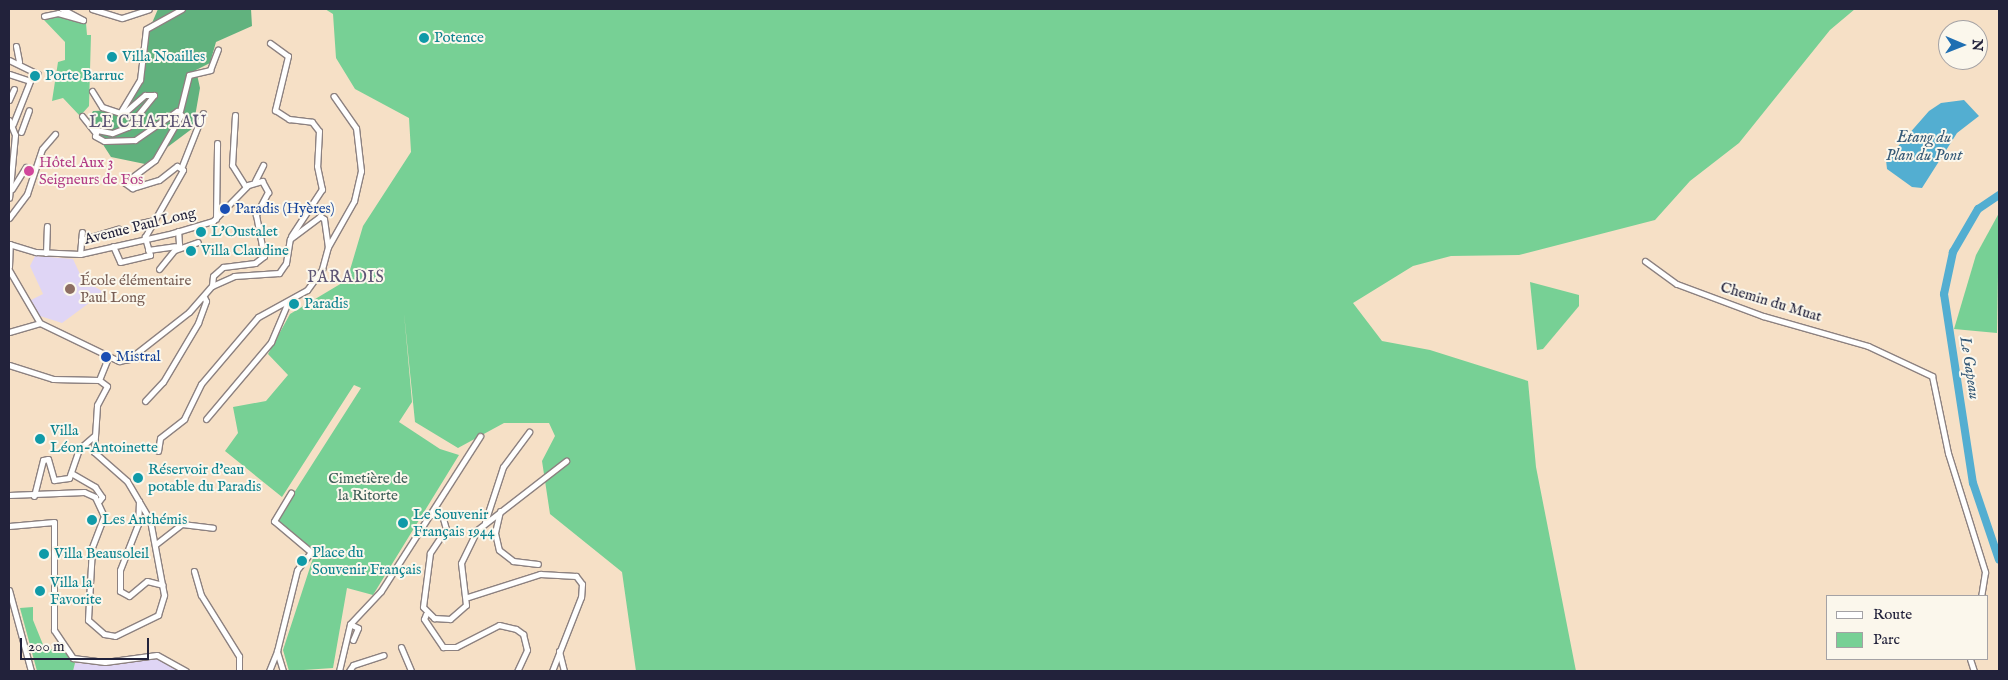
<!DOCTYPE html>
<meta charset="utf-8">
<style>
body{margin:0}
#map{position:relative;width:2008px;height:680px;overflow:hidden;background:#f6e0c6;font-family:"IM FELL English",serif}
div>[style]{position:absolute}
.built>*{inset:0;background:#dfd5f5}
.green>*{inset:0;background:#77d095}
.forest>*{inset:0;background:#61b27e}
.water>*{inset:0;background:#53aed1}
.river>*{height:8px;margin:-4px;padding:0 4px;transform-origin:4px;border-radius:4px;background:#53aed1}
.roads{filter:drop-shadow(1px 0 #8c8180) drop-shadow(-1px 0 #8c8180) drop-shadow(0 1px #8c8180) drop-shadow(0 -1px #8c8180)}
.minor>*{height:5px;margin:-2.5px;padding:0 2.5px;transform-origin:2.5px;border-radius:2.5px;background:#fff}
.dots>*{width:14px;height:14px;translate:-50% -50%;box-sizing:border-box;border:2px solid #fbf7ec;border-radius:50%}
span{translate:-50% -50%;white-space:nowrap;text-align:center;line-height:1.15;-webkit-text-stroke:4px #fbf7ec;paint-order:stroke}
.culture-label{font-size:15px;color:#0d838f}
.left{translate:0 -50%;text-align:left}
.hotel-label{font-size:15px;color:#b23c85}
.transit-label{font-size:15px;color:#164399}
.street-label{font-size:15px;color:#22223b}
.education-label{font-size:15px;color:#785e54}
.park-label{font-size:15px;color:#405f5a}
.neighbourhood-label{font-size:16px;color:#5c5474;letter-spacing:1px}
.water-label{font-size:16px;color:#365a77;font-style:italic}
.frame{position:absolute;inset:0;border:10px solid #22223b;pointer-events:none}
.legend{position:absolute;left:1826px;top:595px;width:162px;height:65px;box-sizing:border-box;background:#fbf7ec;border:1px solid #a4a2a5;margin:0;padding:6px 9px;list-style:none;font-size:15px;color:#22223b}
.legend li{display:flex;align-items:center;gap:10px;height:25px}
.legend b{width:25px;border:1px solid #a4a2a5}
.north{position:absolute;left:1938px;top:20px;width:50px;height:50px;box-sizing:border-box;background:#fbf7ec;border:1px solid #a4a2a5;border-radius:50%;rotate:91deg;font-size:14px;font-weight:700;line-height:20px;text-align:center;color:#22223b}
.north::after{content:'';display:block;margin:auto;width:18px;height:22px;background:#1f6fb2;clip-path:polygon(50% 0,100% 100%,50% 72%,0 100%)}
.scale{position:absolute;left:20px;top:638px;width:129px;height:22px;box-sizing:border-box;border:2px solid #22223b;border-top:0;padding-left:6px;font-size:15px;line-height:18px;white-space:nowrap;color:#22223b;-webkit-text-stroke:4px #fbf7ec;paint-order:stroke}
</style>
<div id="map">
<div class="built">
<i style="clip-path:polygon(35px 256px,73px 259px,80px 274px,86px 272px,95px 287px,104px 292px,62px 323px,40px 316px,31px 300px,43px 294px,30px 266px)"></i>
<i style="clip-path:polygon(157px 658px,181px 671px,73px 671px,75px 663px,115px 665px)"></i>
</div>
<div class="green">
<i style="clip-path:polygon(325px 9px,1855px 9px,1830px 30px,1739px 143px,1690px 181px,1655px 220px,1519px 255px,1451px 256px,1413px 266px,1353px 303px,1382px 341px,1430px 350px,1528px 381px,1536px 467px,1576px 671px,636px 671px,622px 572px,550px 514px,542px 461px,555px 436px,549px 423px,504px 423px,458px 448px,415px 422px,404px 313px,412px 402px,399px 422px,440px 449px,459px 455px,373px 595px,347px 588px,333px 668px,289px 671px,283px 650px,315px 552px,276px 521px,361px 388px,354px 385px,282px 497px,225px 451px,238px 433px,233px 407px,266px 401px,288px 375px,268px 354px,290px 314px,347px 280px,363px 226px,411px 152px,409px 118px,355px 89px,336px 58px,333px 14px)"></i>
<i style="clip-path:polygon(58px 13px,86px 23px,87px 35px,91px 35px,89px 106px,80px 116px,63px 98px,52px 101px,58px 62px,65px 60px,65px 42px,44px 20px)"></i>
<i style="clip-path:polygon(1999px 213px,1997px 333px,1954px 329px,1976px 255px)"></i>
<i style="clip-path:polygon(1530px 282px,1579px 295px,1579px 306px,1543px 349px,1537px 350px)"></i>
<i style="clip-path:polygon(33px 607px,33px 620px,46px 652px,58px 646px,75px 663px,73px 671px,37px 671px,20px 608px)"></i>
</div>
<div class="forest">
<i style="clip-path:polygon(158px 9px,251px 9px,252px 26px,216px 42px,210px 63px,196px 70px,200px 88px,193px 128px,145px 164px,111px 157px,88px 121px,93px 111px,124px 110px,144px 78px,149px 30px)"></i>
</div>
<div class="water">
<i style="clip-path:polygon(1964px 100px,1979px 116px,1957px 133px,1922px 188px,1912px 187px,1887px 169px,1886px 160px,1929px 111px,1941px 103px)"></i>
</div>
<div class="river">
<i style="left:1999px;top:195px;width:25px;rotate:146deg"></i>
<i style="left:1978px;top:209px;width:50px;rotate:120.2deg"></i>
<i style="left:1953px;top:252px;width:43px;rotate:102.1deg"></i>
<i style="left:1944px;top:294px;width:191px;rotate:81.3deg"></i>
<i style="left:1973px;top:483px;width:81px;rotate:71.3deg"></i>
</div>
<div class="roads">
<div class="minor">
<i style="left:92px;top:9px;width:31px;rotate:17deg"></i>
<i style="left:122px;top:18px;width:28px;rotate:-18deg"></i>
<i style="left:44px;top:16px;width:14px;rotate:-12deg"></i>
<i style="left:58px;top:13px;width:26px;rotate:16deg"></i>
<i style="left:83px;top:20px;width:24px;rotate:-152deg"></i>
<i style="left:270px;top:43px;width:22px;rotate:36deg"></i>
<i style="left:288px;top:56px;width:56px;rotate:103.5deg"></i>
<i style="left:275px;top:110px;width:17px;rotate:33deg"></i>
<i style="left:289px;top:119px;width:23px;rotate:7deg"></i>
<i style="left:312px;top:122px;width:11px;rotate:52deg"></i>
<i style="left:319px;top:131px;width:35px;rotate:93deg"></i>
<i style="left:317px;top:166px;width:24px;rotate:78deg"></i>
<i style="left:322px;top:189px;width:56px;rotate:123.4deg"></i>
<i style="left:16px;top:46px;width:16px;rotate:79deg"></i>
<i style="left:9px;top:60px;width:32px;rotate:26deg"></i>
<i style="left:9px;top:74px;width:22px;rotate:18deg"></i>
<i style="left:92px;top:91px;width:19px;rotate:58deg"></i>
<i style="left:102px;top:107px;width:22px;rotate:18deg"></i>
<i style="left:123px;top:114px;width:29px;rotate:-41deg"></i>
<i style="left:145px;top:95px;width:9px"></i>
<i style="left:154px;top:95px;width:41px;rotate:129.1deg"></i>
<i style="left:128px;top:127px;width:17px;rotate:159deg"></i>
<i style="left:112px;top:133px;width:15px;rotate:-169deg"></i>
<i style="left:97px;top:130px;width:6px;rotate:108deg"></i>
<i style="left:95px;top:136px;width:10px;rotate:29deg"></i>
<i style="left:104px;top:141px;width:31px;rotate:-2deg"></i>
<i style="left:135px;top:140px;width:51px;rotate:-34.6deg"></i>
<i style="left:177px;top:111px;width:6px;rotate:45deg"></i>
<i style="left:181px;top:115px;width:52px;rotate:120deg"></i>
<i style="left:155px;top:160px;width:38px;rotate:143deg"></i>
<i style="left:125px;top:183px;width:9px;rotate:36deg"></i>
<i style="left:132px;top:188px;width:28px;rotate:-17deg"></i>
<i style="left:159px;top:180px;width:23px;rotate:-38deg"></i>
<i style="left:177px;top:166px;width:7px;rotate:34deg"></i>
<i style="left:183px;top:170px;width:77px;rotate:119.6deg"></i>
<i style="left:9px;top:100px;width:12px;rotate:-66deg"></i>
<i style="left:180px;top:111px;width:37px;rotate:-76deg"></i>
<i style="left:189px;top:75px;width:22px;rotate:-13deg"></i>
<i style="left:210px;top:70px;width:22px;rotate:-69deg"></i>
<i style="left:120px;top:113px;width:39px;rotate:-59deg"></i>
<i style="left:140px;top:80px;width:51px;rotate:-83.3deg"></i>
<i style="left:146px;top:29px;width:41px;rotate:-29.1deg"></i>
<i style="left:235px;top:115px;width:50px;rotate:93.4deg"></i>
<i style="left:232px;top:165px;width:26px;rotate:58deg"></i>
<i style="left:82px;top:116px;width:21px;rotate:51deg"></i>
<i style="left:9px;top:120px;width:16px;rotate:68deg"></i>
<i style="left:15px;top:135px;width:63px;rotate:95.4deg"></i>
<i style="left:13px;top:124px;width:46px;rotate:-68.4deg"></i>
<i style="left:21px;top:132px;width:23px;rotate:-70deg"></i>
<i style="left:182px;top:166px;width:57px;rotate:-68.4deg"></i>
<i style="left:255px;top:181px;width:18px;rotate:-63deg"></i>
<i style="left:12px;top:189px;width:26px;rotate:-58deg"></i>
<i style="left:26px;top:167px;width:9px;rotate:18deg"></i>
<i style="left:9px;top:218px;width:30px;rotate:-53deg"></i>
<i style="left:27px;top:194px;width:47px;rotate:-71.6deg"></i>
<i style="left:42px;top:149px;width:20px;rotate:-49deg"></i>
<i style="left:216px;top:219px;width:76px;rotate:-89.2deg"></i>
<i style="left:136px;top:224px;width:19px;rotate:-12deg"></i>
<i style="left:81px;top:240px;width:39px;rotate:-17deg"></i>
<i style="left:9px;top:244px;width:28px;rotate:17deg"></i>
<i style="left:36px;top:252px;width:44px;rotate:2.6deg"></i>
<i style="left:80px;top:254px;width:95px;rotate:-12.7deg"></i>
<i style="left:173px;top:233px;width:42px;rotate:-16.7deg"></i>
<i style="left:213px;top:221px;width:50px;rotate:-45.8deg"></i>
<i style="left:248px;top:185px;width:15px;rotate:-16deg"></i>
<i style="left:262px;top:181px;width:13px;rotate:61deg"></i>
<i style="left:268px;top:192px;width:26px;rotate:118deg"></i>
<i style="left:256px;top:215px;width:42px;rotate:79deg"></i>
<i style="left:264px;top:256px;width:11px;rotate:142deg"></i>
<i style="left:255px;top:263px;width:32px;rotate:173deg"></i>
<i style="left:223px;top:267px;width:13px;rotate:138deg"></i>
<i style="left:213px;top:276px;width:10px;rotate:96deg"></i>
<i style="left:113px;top:246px;width:17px;rotate:66deg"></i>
<i style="left:120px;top:262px;width:26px;rotate:-13deg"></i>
<i style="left:145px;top:256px;width:5px;rotate:-11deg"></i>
<i style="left:150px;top:255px;width:19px;rotate:-106deg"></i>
<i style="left:148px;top:250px;width:27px;rotate:-8deg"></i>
<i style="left:175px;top:250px;width:24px;rotate:-19deg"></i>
<i style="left:46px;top:253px;width:27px;rotate:-88deg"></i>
<i style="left:80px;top:254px;width:22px;rotate:-85deg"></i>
<i style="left:1645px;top:261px;width:39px;rotate:36deg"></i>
<i style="left:1677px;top:284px;width:92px;rotate:20.4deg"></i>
<i style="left:1763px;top:316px;width:109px;rotate:15.9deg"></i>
<i style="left:1868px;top:346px;width:71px;rotate:25.1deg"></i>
<i style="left:1932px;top:376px;width:79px;rotate:78.3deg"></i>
<i style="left:1948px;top:453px;width:125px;rotate:72.7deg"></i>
<i style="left:1985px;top:572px;width:24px;rotate:99deg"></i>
<i style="left:9px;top:267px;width:23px;rotate:-88deg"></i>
<i style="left:159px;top:269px;width:32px;rotate:-51deg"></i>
<i style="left:179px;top:244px;width:13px;rotate:-94deg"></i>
<i style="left:9px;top:270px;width:61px;rotate:59.7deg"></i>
<i style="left:40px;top:323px;width:88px;rotate:25.7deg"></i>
<i style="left:119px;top:361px;width:10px;rotate:-11deg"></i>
<i style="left:129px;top:359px;width:76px;rotate:-38.1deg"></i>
<i style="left:189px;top:312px;width:35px;rotate:-49deg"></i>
<i style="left:212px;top:286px;width:24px;rotate:-24deg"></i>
<i style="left:234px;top:276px;width:45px;rotate:-3.8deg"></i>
<i style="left:279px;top:273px;width:12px;rotate:-55deg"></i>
<i style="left:286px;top:263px;width:24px;rotate:-81deg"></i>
<i style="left:290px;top:239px;width:38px;rotate:-37deg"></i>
<i style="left:320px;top:216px;width:5px;rotate:37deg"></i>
<i style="left:324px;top:219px;width:28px;rotate:82deg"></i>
<i style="left:9px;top:332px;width:32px;rotate:-16deg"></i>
<i style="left:9px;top:365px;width:46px;rotate:17.7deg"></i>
<i style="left:53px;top:379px;width:46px;rotate:1.2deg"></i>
<i style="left:145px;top:401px;width:26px;rotate:-47deg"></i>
<i style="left:163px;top:382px;width:69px;rotate:-59.3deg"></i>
<i style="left:198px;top:323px;width:23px;rotate:-70deg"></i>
<i style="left:206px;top:301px;width:4px;rotate:-117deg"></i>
<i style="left:206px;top:419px;width:101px;rotate:-49.8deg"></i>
<i style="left:271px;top:342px;width:43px;rotate:-67deg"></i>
<i style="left:158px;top:451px;width:13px;rotate:-81deg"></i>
<i style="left:160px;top:438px;width:31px;rotate:-38deg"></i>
<i style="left:184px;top:419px;width:39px;rotate:-64deg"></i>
<i style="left:201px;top:384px;width:88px;rotate:-49.6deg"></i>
<i style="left:258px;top:317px;width:56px;rotate:-28.9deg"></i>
<i style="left:307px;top:290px;width:26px;rotate:-54deg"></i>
<i style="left:322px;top:269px;width:23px;rotate:-75deg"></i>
<i style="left:328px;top:247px;width:53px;rotate:-60.5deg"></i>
<i style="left:354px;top:201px;width:31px;rotate:-77deg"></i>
<i style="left:361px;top:171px;width:43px;rotate:-96.6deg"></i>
<i style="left:356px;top:128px;width:39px;rotate:-125deg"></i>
<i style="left:71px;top:473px;width:28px;rotate:30deg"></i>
<i style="left:95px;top:487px;width:12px;rotate:55deg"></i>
<i style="left:102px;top:497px;width:5px;rotate:127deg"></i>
<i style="left:9px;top:495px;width:75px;rotate:-2.3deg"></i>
<i style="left:84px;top:492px;width:12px;rotate:24deg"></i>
<i style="left:95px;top:497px;width:21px;rotate:65deg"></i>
<i style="left:104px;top:516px;width:34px;rotate:111deg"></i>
<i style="left:92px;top:548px;width:72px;rotate:93.2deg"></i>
<i style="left:88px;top:620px;width:21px;rotate:41deg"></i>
<i style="left:104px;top:634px;width:11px;rotate:10deg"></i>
<i style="left:115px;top:636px;width:48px;rotate:-26deg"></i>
<i style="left:158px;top:615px;width:21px;rotate:-73deg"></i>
<i style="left:164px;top:595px;width:76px;rotate:-100.6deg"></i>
<i style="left:150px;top:520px;width:45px;rotate:-120.5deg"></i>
<i style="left:127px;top:481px;width:44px;rotate:-138.7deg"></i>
<i style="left:94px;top:452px;width:47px;rotate:-86.3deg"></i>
<i style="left:97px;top:405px;width:21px;rotate:-62deg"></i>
<i style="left:107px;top:386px;width:10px;rotate:-143deg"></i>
<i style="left:99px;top:380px;width:24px;rotate:-68deg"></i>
<i style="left:34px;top:496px;width:37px;rotate:-76deg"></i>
<i style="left:43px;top:460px;width:5px;rotate:-11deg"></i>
<i style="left:48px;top:459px;width:22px;rotate:74deg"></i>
<i style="left:54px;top:480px;width:15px;rotate:-8deg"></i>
<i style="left:69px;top:478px;width:31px;rotate:-71deg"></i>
<i style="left:79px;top:449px;width:21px;rotate:-41deg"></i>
<i style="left:139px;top:501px;width:23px;rotate:92deg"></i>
<i style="left:138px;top:524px;width:49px;rotate:111.4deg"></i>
<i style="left:120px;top:570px;width:21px;rotate:90deg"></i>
<i style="left:120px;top:591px;width:10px;rotate:29deg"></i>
<i style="left:129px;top:596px;width:23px;rotate:-40deg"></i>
<i style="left:147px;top:581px;width:16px;rotate:14deg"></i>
<i style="left:500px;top:511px;width:23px;rotate:103deg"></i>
<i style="left:495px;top:533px;width:17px;rotate:77deg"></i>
<i style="left:499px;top:550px;width:18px;rotate:38deg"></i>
<i style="left:513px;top:561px;width:25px;rotate:7deg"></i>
<i style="left:430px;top:515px;width:12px"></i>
<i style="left:442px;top:515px;width:15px;rotate:74deg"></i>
<i style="left:446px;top:529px;width:29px;rotate:124deg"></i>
<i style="left:430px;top:553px;width:54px;rotate:97.4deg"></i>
<i style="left:423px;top:607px;width:16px;rotate:45deg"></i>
<i style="left:434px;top:618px;width:16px;rotate:4deg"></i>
<i style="left:450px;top:619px;width:21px;rotate:-41deg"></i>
<i style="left:466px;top:605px;width:42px;rotate:-96.8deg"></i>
<i style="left:461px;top:563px;width:37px;rotate:-64deg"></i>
<i style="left:477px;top:530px;width:113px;rotate:-37.8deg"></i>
<i style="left:485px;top:522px;width:58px;rotate:-71.9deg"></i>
<i style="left:503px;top:467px;width:44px;rotate:-53.4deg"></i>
<i style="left:9px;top:526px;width:45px;rotate:-5.1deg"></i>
<i style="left:54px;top:522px;width:108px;rotate:90deg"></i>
<i style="left:54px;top:630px;width:34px;rotate:56deg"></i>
<i style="left:73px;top:658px;width:32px;rotate:7deg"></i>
<i style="left:105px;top:662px;width:52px;rotate:-7.7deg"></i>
<i style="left:157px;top:655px;width:33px;rotate:29deg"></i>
<i style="left:156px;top:544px;width:33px;rotate:-38deg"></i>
<i style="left:182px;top:524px;width:31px;rotate:7deg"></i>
<i style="left:194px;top:571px;width:25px;rotate:74deg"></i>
<i style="left:201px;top:595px;width:72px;rotate:58.1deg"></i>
<i style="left:239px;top:656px;width:15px;rotate:90deg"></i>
<i style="left:9px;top:590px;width:84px;rotate:74.8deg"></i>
<i style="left:468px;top:597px;width:76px;rotate:-17.7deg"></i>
<i style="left:540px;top:574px;width:36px;rotate:3deg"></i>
<i style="left:576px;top:576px;width:10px;rotate:53deg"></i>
<i style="left:582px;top:584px;width:13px;rotate:94deg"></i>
<i style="left:581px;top:597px;width:79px;rotate:111.4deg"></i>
<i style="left:426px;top:614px;width:5px;rotate:112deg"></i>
<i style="left:424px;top:619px;width:34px;rotate:56deg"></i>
<i style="left:443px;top:647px;width:13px"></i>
<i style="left:456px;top:647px;width:48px;rotate:-27.1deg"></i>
<i style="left:499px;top:625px;width:17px;rotate:13deg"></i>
<i style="left:516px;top:629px;width:9px;rotate:36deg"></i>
<i style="left:523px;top:634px;width:16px;rotate:76deg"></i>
<i style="left:527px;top:650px;width:23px;rotate:115deg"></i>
<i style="left:350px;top:624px;width:9px;rotate:27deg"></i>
<i style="left:358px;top:628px;width:13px;rotate:113deg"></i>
<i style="left:401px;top:647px;width:26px;rotate:67deg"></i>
<i style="left:559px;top:651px;width:21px;rotate:76deg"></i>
<i style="left:1970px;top:659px;width:13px;rotate:72deg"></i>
<i style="left:269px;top:671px;width:22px;rotate:-68deg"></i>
<i style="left:283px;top:671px;width:21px;rotate:-107deg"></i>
<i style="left:277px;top:651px;width:83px;rotate:-76.1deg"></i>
<i style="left:297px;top:570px;width:23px;rotate:-52deg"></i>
<i style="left:311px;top:552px;width:48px;rotate:-140deg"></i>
<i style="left:274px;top:521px;width:33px;rotate:-59deg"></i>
<i style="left:339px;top:671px;width:48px;rotate:-76.8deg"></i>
<i style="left:350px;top:624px;width:45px;rotate:-46.8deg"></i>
<i style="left:381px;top:591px;width:184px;rotate:-57.4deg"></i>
<i style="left:349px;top:671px;width:7px;rotate:-56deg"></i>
<i style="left:353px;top:665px;width:32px;rotate:-18deg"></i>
</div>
</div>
<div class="dots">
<i style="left:424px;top:38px;background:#0f9aa8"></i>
<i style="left:112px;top:57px;background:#0f9aa8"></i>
<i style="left:35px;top:76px;background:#0f9aa8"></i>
<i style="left:29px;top:171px;background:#d1479c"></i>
<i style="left:225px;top:209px;background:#1a4fb4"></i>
<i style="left:201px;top:232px;background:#0f9aa8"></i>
<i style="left:191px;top:251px;background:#0f9aa8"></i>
<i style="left:70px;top:289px;background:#8d6e63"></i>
<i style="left:294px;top:304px;background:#0f9aa8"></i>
<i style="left:106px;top:357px;background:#1a4fb4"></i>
<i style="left:40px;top:439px;background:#0f9aa8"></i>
<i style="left:138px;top:478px;background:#0f9aa8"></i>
<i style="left:92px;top:520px;background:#0f9aa8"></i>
<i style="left:403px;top:523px;background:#0f9aa8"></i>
<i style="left:44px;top:554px;background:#0f9aa8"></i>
<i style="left:302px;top:561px;background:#0f9aa8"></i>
<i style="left:40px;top:591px;background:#0f9aa8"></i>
</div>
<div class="culture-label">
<span class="left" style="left:434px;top:38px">Potence</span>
<span class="left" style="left:122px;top:57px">Villa Noailles</span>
<span class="left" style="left:45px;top:76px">Porte Barruc</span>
<span class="left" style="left:211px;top:232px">L'Oustalet</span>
<span class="left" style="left:201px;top:251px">Villa Claudine</span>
<span class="left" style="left:304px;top:304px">Paradis</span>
<span class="left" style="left:50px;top:439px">Villa<br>Léon-Antoinette</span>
<span class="left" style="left:148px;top:478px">Réservoir d'eau<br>potable du Paradis</span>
<span class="left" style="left:413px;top:523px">Le Souvenir<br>Français 1944</span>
<span class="left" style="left:102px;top:520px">Les Anthémis</span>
<span class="left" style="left:312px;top:561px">Place du<br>Souvenir Français</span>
<span class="left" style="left:54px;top:554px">Villa Beausoleil</span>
<span class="left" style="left:50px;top:591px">Villa la<br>Favorite</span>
</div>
<div class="hotel-label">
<span class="left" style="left:39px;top:171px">Hôtel Aux 3<br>Seigneurs de Fos</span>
</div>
<div class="transit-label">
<span class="left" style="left:235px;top:209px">Paradis (Hyères)</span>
<span class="left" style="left:116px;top:357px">Mistral</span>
</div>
<div class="street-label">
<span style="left:140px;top:226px;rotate:-14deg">Avenue Paul Long</span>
<span style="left:1771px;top:302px;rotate:17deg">Chemin du Muat</span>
</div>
<div class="education-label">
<span class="left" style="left:80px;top:289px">École élémentaire<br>Paul Long</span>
</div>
<div class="park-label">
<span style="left:368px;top:487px">Cimetière de<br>la Ritorte</span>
</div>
<div class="neighbourhood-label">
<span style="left:148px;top:123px">LE CHATEAU</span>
<span style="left:346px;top:278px">PARADIS</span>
</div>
<div class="water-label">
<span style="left:1924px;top:147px">Etang du<br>Plan du Pont</span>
<span style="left:1969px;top:368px;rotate:81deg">Le Gapeau</span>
</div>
<div class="frame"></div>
<ul class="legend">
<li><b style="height:6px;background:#fff"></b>Route</li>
<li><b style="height:14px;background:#77d095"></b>Parc</li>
</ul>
<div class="north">N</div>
<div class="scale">200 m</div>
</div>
